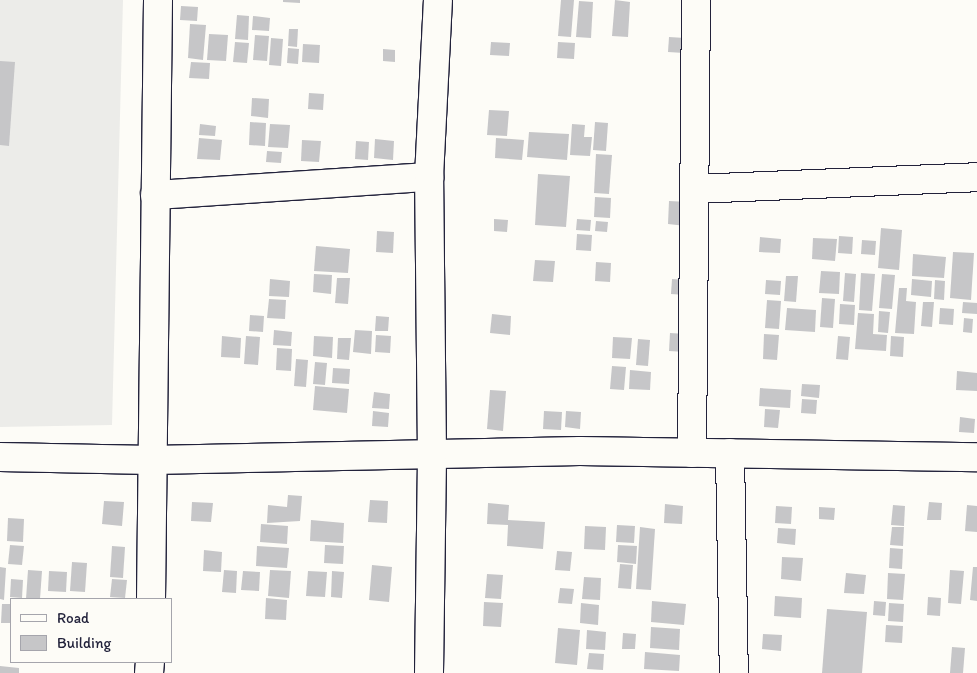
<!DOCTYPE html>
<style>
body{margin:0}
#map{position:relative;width:977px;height:673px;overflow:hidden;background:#fdfcf7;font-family:Itim,sans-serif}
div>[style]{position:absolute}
.built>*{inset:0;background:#ecece9}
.building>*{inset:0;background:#c6c6c8}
.roads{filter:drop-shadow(1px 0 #22223b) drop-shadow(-1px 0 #22223b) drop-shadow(0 1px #22223b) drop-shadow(0 -1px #22223b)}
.minor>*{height:28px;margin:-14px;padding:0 14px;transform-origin:14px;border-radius:14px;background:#fdfcf7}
span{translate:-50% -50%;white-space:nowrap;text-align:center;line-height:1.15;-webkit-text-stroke:5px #fdfcf7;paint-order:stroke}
.legend{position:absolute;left:10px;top:598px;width:162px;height:65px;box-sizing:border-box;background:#fdfcf7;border:1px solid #a5a5ac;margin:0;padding:6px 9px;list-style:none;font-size:15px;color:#22223b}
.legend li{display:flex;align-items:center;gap:10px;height:25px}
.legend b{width:25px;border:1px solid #a5a5ac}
</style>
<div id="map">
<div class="built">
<i style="clip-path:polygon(0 0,123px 0,112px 425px,0 427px)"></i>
</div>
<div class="building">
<i style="clip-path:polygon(283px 0,300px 0,300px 3px,283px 2px)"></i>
<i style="clip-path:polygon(561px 0,574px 0,571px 37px,558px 36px)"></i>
<i style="clip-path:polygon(615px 0,630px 2px,628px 37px,612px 36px)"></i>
<i style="clip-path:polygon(579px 1px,593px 2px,591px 38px,576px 37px)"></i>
<i style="clip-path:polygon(181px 6px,198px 7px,197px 21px,180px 20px)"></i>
<i style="clip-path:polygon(237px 15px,249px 16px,248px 40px,235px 39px)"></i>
<i style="clip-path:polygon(253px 16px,270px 18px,269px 31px,252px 30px)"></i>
<i style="clip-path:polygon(190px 24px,206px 25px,203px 60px,188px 58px)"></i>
<i style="clip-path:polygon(289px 29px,298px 29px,297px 47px,288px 46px)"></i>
<i style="clip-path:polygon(209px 34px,228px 35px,226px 61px,207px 60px)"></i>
<i style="clip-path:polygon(255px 35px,269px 36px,267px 61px,253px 60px)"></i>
<i style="clip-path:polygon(669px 37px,685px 38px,684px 53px,668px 52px)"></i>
<i style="clip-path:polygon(271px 38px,283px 39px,281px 66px,269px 65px)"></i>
<i style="clip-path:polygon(235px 42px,249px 43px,247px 63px,233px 62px)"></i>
<i style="clip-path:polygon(491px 42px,510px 43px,509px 56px,490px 55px)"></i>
<i style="clip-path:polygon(558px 42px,575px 43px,574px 59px,557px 58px)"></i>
<i style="clip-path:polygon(303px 44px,320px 45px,319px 63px,302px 62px)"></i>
<i style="clip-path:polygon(288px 48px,299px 49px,298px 64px,287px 63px)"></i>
<i style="clip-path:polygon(383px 49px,395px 50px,395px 62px,383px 61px)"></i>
<i style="clip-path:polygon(0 61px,15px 62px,9px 146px,0 145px)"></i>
<i style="clip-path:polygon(191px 62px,210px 63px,209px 79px,189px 78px)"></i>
<i style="clip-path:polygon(309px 93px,324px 94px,323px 110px,308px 109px)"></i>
<i style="clip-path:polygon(252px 98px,269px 99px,268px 118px,251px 116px)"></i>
<i style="clip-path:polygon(489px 110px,509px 111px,507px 136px,487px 135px)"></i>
<i style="clip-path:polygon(250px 122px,266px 123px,265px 146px,249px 145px)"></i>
<i style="clip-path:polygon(595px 122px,608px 123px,606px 151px,593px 150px)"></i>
<i style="clip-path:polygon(200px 124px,216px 126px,215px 136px,199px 135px)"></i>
<i style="clip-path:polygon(270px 124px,290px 125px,288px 148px,268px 147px)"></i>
<i style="clip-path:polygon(572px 124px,585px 125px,584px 137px,592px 137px,590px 156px,570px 155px)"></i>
<i style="clip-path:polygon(529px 132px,569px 134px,567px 160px,527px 157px)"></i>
<i style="clip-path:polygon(199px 138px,222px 140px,220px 160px,197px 159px)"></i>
<i style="clip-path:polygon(496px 138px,524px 140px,522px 160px,495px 158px)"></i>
<i style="clip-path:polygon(375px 139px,394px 141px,393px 160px,374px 158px)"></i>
<i style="clip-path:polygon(302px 140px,321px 141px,319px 162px,301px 161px)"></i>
<i style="clip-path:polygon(356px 141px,369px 142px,368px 160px,355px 159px)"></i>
<i style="clip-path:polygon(267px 151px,282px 152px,281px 163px,266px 162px)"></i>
<i style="clip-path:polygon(596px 154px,612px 155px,609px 194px,594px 193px)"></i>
<i style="clip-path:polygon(538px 174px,570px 176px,566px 227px,535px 225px)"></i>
<i style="clip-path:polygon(595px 197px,611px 198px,610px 218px,594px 217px)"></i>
<i style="clip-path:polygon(669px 201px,688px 202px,686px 226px,668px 224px)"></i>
<i style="clip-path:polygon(494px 219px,508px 220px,507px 232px,494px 231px)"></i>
<i style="clip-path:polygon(577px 219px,591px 220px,590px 231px,576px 230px)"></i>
<i style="clip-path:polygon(596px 221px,608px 222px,607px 232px,595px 231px)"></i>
<i style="clip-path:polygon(881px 228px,902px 230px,899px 270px,878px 268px)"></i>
<i style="clip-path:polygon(377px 231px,394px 232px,393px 253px,376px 252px)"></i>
<i style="clip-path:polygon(577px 234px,592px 235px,591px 251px,576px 250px)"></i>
<i style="clip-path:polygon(839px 236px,853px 237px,852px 254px,838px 253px)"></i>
<i style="clip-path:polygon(760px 237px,781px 239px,780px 253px,759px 252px)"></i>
<i style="clip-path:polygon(813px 238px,837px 239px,835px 261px,812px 259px)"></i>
<i style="clip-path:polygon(862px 240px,876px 241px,875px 255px,861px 254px)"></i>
<i style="clip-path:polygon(316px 246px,350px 249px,348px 273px,314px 271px)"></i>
<i style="clip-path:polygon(953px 252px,974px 253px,971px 300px,950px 298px)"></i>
<i style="clip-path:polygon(913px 254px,946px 257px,944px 278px,912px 276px)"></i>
<i style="clip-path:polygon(535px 260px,555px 261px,553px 282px,533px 281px)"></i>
<i style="clip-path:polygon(596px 262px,611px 263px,610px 282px,595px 281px)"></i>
<i style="clip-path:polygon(821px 271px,840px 272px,839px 294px,819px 293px)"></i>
<i style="clip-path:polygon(845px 273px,856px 274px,854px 302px,843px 301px)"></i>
<i style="clip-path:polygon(861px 273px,875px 274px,872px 311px,859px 310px)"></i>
<i style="clip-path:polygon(314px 274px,332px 275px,331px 294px,313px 292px)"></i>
<i style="clip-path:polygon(882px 274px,895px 275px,892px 309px,879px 308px)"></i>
<i style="clip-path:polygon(786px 276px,798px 276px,796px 302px,784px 301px)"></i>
<i style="clip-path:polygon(337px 278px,350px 278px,348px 304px,335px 303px)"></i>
<i style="clip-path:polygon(270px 279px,290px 281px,289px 297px,269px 296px)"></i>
<i style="clip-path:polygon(672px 279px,687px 280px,685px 295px,671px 294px)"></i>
<i style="clip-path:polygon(912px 279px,932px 281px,931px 297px,911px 295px)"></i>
<i style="clip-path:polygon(766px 280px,781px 281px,780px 295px,765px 294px)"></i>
<i style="clip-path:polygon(935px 280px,945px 281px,944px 300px,934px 299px)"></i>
<i style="clip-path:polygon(899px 288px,907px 288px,906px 301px,916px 302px,914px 334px,895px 333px)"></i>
<i style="clip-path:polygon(822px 298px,835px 299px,833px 328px,820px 327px)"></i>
<i style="clip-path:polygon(269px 299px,286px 300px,285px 319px,267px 318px)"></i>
<i style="clip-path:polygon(767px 300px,781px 301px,779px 329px,765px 328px)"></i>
<i style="clip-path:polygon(923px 302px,934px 302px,932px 327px,921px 326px)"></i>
<i style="clip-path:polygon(963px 302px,977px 303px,977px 314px,962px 313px)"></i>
<i style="clip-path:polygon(840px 304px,855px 305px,854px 325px,839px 324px)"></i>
<i style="clip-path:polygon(787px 308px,816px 310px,815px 332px,785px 330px)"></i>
<i style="clip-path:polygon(940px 308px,954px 309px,953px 325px,939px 324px)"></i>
<i style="clip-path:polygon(879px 311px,890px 312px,888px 333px,878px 332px)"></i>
<i style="clip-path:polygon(858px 313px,874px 314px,873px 334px,887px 335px,886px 351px,855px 349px)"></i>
<i style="clip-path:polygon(492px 314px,511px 316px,510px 335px,490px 333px)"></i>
<i style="clip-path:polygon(250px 315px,264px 316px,263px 332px,249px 331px)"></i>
<i style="clip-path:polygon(376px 316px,389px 317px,388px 331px,375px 331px)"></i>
<i style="clip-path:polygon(964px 318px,973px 319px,972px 333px,963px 332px)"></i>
<i style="clip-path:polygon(274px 330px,292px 332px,291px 346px,273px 345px)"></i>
<i style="clip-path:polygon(355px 330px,372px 331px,371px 354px,353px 352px)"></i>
<i style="clip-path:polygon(670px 333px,686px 334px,685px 352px,669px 351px)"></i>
<i style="clip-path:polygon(764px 334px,779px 335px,777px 360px,763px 359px)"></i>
<i style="clip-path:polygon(376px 335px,391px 336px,390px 353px,375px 352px)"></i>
<i style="clip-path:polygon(222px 336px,241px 338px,240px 358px,221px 357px)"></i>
<i style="clip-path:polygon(246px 336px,260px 337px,258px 365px,244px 364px)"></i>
<i style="clip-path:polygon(314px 336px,333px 337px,332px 358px,313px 356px)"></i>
<i style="clip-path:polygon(838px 336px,850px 337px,848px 360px,836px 359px)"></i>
<i style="clip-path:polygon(891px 336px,904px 337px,903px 357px,890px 356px)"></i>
<i style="clip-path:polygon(613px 337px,632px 338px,630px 359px,612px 358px)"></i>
<i style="clip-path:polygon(338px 338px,351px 338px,349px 360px,337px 359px)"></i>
<i style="clip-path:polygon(638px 339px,650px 340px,648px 366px,636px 365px)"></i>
<i style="clip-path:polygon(277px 348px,292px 349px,291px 371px,276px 370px)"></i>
<i style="clip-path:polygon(296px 359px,308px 360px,306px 387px,294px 386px)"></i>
<i style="clip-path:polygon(315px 362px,327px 363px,325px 385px,313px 384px)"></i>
<i style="clip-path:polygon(612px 366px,626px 367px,624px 390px,610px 389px)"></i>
<i style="clip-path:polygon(333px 368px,350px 369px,349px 384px,332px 383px)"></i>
<i style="clip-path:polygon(630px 370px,651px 372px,650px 390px,629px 389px)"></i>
<i style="clip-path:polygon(957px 371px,977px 373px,977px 391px,956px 390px)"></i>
<i style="clip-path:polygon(802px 384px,820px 385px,819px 398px,801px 396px)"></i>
<i style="clip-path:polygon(315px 386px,349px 389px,347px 413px,313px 410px)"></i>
<i style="clip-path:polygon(760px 388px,791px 390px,790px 408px,759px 406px)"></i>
<i style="clip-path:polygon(490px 390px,506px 391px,503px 431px,487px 429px)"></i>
<i style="clip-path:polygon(374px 392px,390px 394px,389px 409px,372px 408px)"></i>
<i style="clip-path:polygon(802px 399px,817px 400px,816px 414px,801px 413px)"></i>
<i style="clip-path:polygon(765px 409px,780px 410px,778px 428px,764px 427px)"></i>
<i style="clip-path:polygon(373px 411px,389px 413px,388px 427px,372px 426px)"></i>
<i style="clip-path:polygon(544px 411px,562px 412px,561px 430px,543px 429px)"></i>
<i style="clip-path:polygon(566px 411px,581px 412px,580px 429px,565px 427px)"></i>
<i style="clip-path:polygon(960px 417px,975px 419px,974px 433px,959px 432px)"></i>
<i style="clip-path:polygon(288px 495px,302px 496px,300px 521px,267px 523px,268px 505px,287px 507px)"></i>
<i style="clip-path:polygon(370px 500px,388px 501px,387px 523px,368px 522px)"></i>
<i style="clip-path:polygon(104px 501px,124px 502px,122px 526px,102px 524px)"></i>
<i style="clip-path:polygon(192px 502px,213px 503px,211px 522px,191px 521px)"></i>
<i style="clip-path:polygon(929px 502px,942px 503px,941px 520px,927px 520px)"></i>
<i style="clip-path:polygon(488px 503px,509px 505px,508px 520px,545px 522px,543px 549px,507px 546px,508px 525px,487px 524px)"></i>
<i style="clip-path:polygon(665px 504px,683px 506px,682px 524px,664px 523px)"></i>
<i style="clip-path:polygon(893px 505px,905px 506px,904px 526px,891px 525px)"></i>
<i style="clip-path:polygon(967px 505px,977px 506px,977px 532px,965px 531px)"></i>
<i style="clip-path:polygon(776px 506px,792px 507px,791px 524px,775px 523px)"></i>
<i style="clip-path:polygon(819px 507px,835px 508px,834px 520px,819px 519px)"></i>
<i style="clip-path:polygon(8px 518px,24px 519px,23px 542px,7px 541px)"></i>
<i style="clip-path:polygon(311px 520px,344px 523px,343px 543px,310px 541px)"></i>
<i style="clip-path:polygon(261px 524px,288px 526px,287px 544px,260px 542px)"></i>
<i style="clip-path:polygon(617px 525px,635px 526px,634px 543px,616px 542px)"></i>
<i style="clip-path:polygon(585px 526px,606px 527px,605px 550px,584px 549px)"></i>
<i style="clip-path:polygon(640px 527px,655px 529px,651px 590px,636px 589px)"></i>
<i style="clip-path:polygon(892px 527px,904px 527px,903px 546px,890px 545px)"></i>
<i style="clip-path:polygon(778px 528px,796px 529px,795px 545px,777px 543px)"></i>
<i style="clip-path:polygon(10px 545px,24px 546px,22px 565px,8px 564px)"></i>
<i style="clip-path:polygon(325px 545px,344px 546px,343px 564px,324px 563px)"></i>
<i style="clip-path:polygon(618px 545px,637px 546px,636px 564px,617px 562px)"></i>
<i style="clip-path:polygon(112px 546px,125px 547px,123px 578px,110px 577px)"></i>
<i style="clip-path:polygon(257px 546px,289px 548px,287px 568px,256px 566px)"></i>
<i style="clip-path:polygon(890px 548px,903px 549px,902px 569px,889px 568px)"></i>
<i style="clip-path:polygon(204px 550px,222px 552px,221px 572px,203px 571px)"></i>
<i style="clip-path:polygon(557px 551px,572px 552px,570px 571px,555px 570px)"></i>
<i style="clip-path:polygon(782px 557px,803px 558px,801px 581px,781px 579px)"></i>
<i style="clip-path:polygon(72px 562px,87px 563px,85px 592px,70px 591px)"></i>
<i style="clip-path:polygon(620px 564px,633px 565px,631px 589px,618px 588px)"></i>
<i style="clip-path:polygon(372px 565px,392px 567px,389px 602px,369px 600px)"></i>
<i style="clip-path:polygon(0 567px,6px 568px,4px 600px,0 599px)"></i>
<i style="clip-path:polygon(973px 567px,977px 567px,977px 601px,970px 600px)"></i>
<i style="clip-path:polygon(28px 570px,42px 571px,40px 599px,26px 599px)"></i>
<i style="clip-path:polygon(224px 570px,237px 571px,236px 593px,222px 592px)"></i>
<i style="clip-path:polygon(270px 570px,291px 571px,289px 598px,268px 596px)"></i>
<i style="clip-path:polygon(950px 570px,964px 571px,961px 604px,948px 603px)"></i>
<i style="clip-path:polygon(49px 571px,67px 572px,66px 592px,48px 591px)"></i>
<i style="clip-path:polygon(243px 571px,260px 572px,259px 591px,241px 590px)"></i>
<i style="clip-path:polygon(308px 571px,327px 572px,325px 597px,306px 596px)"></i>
<i style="clip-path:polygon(332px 571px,344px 572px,342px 598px,331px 597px)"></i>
<i style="clip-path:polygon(846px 573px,866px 575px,864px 594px,844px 593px)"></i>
<i style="clip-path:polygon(888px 573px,905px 574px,903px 600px,887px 599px)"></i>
<i style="clip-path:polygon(487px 574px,503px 575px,501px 599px,485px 598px)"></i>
<i style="clip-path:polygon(584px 577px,601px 578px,600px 600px,582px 599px)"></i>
<i style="clip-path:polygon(11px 579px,23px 580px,22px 598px,10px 597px)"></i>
<i style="clip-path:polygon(112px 579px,127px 580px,125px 598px,110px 597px)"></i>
<i style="clip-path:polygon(560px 588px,574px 589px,572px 604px,558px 603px)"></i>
<i style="clip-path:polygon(775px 596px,802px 598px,801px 618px,774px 616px)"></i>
<i style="clip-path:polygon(928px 597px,941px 598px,940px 616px,927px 615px)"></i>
<i style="clip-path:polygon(266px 598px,287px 600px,286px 620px,265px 619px)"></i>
<i style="clip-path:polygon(652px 601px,686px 604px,684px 625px,651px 622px)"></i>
<i style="clip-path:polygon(874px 601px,886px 602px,885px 616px,873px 615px)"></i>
<i style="clip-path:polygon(484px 602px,503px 603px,501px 627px,483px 626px)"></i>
<i style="clip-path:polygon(581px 603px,599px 605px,598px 625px,580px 623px)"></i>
<i style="clip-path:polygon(889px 603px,904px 604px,903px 622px,888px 621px)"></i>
<i style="clip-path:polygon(2px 604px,11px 604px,11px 623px,1px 623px)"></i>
<i style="clip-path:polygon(827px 609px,867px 612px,862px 673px,822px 673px)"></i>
<i style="clip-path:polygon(886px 625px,903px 626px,902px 643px,885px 642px)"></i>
<i style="clip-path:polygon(651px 627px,680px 629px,679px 650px,650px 648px)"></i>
<i style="clip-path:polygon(558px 628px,580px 630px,577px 665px,555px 663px)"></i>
<i style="clip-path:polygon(587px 630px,606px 632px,605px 650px,586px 649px)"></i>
<i style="clip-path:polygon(623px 633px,636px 634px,635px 649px,622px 649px)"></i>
<i style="clip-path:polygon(763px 634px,782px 635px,781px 651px,762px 649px)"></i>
<i style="clip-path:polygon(952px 647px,965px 648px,963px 673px,950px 673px)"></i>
<i style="clip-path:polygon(645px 652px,680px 655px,679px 671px,644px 669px)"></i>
<i style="clip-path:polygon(589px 653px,604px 654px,603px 670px,587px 669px)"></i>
<i style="clip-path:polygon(0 666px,19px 668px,19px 673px,0 673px)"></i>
</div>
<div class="roads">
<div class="minor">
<i style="left:695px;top:189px;width:282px;rotate:-2.4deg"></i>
<i style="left:155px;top:195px;width:275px;rotate:-3.8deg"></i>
<i style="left:692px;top:453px;width:453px;rotate:-89.5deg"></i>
<i style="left:730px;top:453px;width:220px;rotate:89deg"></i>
<i style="left:0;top:457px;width:152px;rotate:1.1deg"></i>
<i style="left:152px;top:460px;width:428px;rotate:-1.2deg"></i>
<i style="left:580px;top:451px;width:397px;rotate:0.9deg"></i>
<i style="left:151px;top:599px;width:599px;rotate:-89.33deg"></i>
<i style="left:149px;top:673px;width:11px;rotate:-85deg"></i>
<i style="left:429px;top:673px;width:218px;rotate:-89.2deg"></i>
<i style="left:432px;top:455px;width:278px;rotate:-90.6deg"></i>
<i style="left:429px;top:177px;width:177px;rotate:-87.1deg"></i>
</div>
</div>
<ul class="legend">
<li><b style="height:6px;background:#fdfcf7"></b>Road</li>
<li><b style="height:14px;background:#c6c6c8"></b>Building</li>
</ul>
</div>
